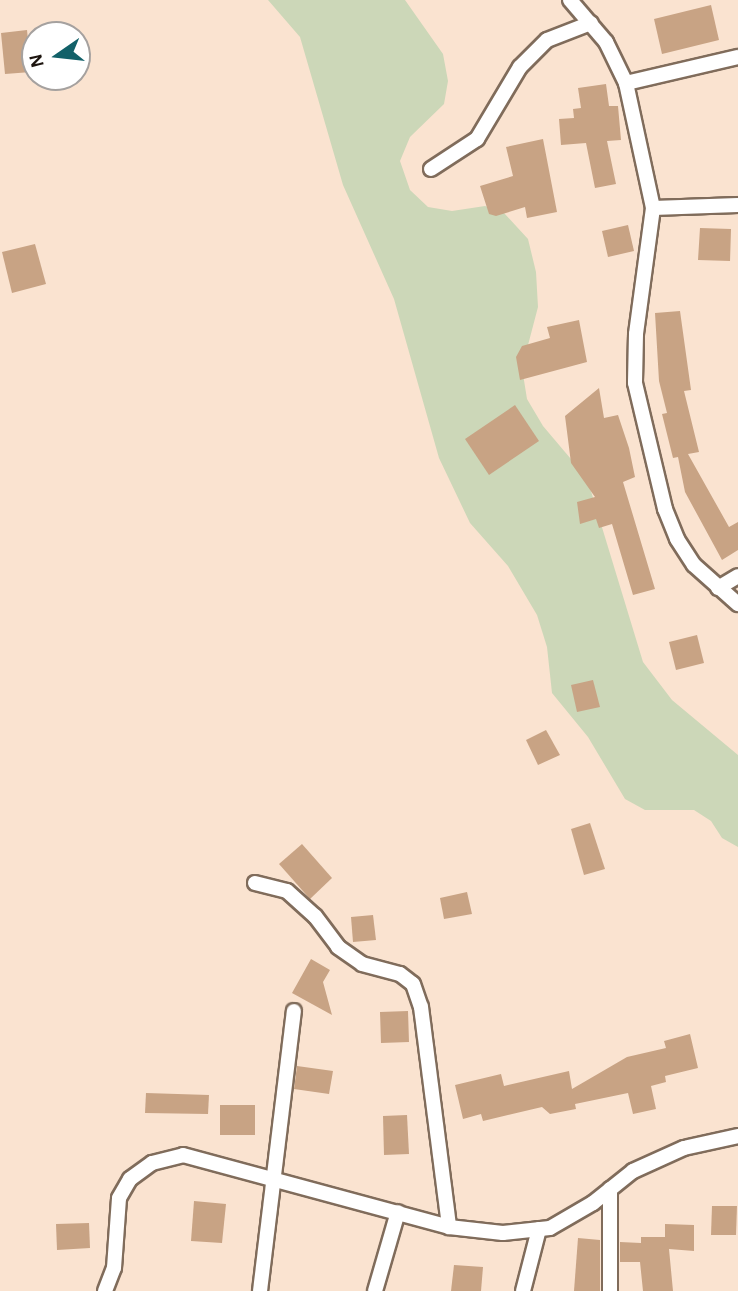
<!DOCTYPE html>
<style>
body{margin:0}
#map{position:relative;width:738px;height:1291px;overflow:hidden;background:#fae3d0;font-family:"Alegreya Sans",sans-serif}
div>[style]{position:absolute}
.green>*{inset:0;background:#ccd7b8}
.building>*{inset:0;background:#c8a384}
.roads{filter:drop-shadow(2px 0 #806c5b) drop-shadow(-2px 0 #806c5b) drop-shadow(0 2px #806c5b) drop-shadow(0 -2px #806c5b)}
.lane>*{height:14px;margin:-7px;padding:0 7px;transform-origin:7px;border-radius:7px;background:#fff}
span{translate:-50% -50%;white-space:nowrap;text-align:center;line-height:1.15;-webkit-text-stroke:5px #fff;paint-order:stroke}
.north{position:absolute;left:21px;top:21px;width:70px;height:70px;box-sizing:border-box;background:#fff;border:2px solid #a5a19f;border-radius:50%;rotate:256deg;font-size:19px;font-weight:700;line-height:28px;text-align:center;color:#1d150f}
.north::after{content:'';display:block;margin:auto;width:24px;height:32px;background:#126169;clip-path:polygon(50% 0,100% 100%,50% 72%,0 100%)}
</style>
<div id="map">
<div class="green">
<i style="clip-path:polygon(268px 0,405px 0,443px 54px,448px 81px,444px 104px,410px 137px,400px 161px,410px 190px,428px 207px,452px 211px,485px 206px,504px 213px,528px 239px,536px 272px,538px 307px,522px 368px,527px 399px,543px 426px,587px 478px,643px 662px,672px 700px,738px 755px,738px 847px,722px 838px,711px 821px,694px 810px,645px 810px,625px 799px,588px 737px,552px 693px,547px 647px,537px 615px,508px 566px,470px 523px,439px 458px,394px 299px,343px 185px,300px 37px)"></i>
</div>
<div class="building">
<i style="clip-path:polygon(711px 5px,719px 40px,662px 54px,654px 19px)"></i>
<i style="clip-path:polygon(27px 30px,31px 72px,5px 74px,1px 33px)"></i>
<i style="clip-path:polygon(606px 84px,609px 106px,618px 106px,621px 140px,607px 141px,616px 184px,595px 188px,586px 143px,561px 145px,559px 119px,574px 118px,573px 109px,581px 108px,578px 88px)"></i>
<i style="clip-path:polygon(543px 139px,557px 212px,527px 218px,525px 207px,496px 216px,489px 214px,480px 186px,513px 176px,506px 147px)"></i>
<i style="clip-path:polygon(628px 225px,634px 251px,608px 257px,602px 231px)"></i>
<i style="clip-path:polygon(700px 228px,731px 229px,730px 261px,698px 260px)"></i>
<i style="clip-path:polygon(35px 244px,46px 284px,12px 293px,2px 252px)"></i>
<i style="clip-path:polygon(680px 311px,691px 390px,684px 391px,699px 452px,688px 454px,729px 527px,738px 522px,738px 550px,722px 560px,685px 492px,678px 457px,673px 458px,662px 414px,667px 413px,659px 381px,655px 313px)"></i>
<i style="clip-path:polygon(579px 320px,587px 362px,520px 380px,516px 357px,522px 346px,550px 338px,547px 327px)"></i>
<i style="clip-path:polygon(599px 388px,604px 418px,618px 415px,629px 448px,635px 477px,623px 482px,655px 589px,633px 595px,612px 524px,599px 528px,596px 519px,580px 524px,577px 502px,595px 497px,571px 463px,565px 416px)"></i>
<i style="clip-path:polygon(515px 405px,539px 441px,489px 475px,465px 439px)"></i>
<i style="clip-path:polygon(697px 635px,704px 663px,676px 670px,669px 642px)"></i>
<i style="clip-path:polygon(593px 680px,600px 707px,577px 712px,571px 685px)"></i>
<i style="clip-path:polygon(546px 730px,560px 755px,538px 765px,526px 740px)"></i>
<i style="clip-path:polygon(590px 823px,605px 869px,584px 875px,571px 829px)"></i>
<i style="clip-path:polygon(302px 844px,332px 878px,310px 899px,279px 864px)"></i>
<i style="clip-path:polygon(467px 892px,472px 914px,444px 919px,440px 898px)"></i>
<i style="clip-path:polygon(373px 915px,376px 940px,353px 942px,351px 917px)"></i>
<i style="clip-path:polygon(311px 959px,330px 970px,323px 982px,332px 1015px,292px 993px)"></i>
<i style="clip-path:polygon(408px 1011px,409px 1042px,381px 1043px,380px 1012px)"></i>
<i style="clip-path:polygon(690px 1034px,698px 1068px,665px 1076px,666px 1082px,651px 1086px,656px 1109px,633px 1114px,628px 1093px,575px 1104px,576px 1109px,550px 1114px,542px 1107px,483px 1121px,481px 1114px,463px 1119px,455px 1085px,501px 1074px,504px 1086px,569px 1071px,572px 1089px,627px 1057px,666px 1048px,664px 1041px)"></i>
<i style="clip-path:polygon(297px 1066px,333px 1071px,329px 1094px,294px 1089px)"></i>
<i style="clip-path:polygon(146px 1093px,209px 1095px,208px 1114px,145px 1113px)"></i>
<i style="clip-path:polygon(220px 1105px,255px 1105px,255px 1135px,220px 1135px)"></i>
<i style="clip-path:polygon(407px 1115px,409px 1154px,384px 1155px,383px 1116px)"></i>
<i style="clip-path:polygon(194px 1201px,226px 1204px,222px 1243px,191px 1241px)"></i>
<i style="clip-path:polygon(712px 1206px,737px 1206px,736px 1235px,711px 1235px)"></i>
<i style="clip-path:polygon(89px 1223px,90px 1248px,57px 1250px,56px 1224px)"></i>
<i style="clip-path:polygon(665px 1224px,694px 1225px,694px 1251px,669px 1249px,673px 1291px,643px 1291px,640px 1262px,620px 1262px,620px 1242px,641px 1243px,641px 1237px,665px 1237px)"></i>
<i style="clip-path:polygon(578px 1238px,600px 1240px,600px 1291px,574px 1291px)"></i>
<i style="clip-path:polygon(454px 1265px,483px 1267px,481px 1291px,451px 1291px)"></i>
</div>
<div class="roads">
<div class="lane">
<i style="left:570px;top:0;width:55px;rotate:49.4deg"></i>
<i style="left:606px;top:42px;width:46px;rotate:64deg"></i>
<i style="left:626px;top:83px;width:128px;rotate:77.8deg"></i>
<i style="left:653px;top:208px;width:127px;rotate:97.7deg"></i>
<i style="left:636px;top:334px;width:49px;rotate:91.2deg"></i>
<i style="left:635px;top:383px;width:130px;rotate:76.6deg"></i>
<i style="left:665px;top:509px;width:32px;rotate:68deg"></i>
<i style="left:677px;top:539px;width:31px;rotate:57deg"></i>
<i style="left:694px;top:565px;width:59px;rotate:41.6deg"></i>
<i style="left:626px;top:83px;width:115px;rotate:-13.1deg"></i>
<i style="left:431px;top:169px;width:55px;rotate:-33.1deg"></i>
<i style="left:477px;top:139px;width:84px;rotate:-59.2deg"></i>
<i style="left:520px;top:67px;width:38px;rotate:-45deg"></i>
<i style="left:547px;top:40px;width:47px;rotate:-21.1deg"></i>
<i style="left:653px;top:208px;width:85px;rotate:-2deg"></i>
<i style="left:718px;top:588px;width:23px;rotate:-31deg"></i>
<i style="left:255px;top:883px;width:33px;rotate:14deg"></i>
<i style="left:287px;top:891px;width:38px;rotate:42deg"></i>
<i style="left:315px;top:916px;width:39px;rotate:53deg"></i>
<i style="left:338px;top:947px;width:29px;rotate:35deg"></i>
<i style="left:362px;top:964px;width:39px;rotate:15deg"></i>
<i style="left:400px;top:974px;width:16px;rotate:38deg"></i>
<i style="left:413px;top:984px;width:24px;rotate:71deg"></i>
<i style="left:421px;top:1007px;width:222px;rotate:82.7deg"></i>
<i style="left:105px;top:1291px;width:25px;rotate:-69deg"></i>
<i style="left:114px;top:1268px;width:70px;rotate:-85.9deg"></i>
<i style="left:119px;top:1198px;width:22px;rotate:-60deg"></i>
<i style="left:130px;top:1179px;width:27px;rotate:-36deg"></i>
<i style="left:152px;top:1163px;width:32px;rotate:-14deg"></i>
<i style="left:183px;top:1155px;width:276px;rotate:15.1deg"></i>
<i style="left:449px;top:1227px;width:54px;rotate:6.3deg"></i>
<i style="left:503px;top:1233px;width:47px;rotate:-6.1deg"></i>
<i style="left:550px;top:1228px;width:50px;rotate:-30.2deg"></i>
<i style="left:593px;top:1203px;width:51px;rotate:-38.7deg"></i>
<i style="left:633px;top:1171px;width:56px;rotate:-24.3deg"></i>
<i style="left:684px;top:1148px;width:55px;rotate:-12.5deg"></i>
<i style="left:260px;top:1291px;width:282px;rotate:-83.1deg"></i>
<i style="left:375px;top:1291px;width:82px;rotate:-73.8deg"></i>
<i style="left:523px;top:1291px;width:64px;rotate:-75.5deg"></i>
<i style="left:610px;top:1291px;width:102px;rotate:-90deg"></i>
</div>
</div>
<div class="north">N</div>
</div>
